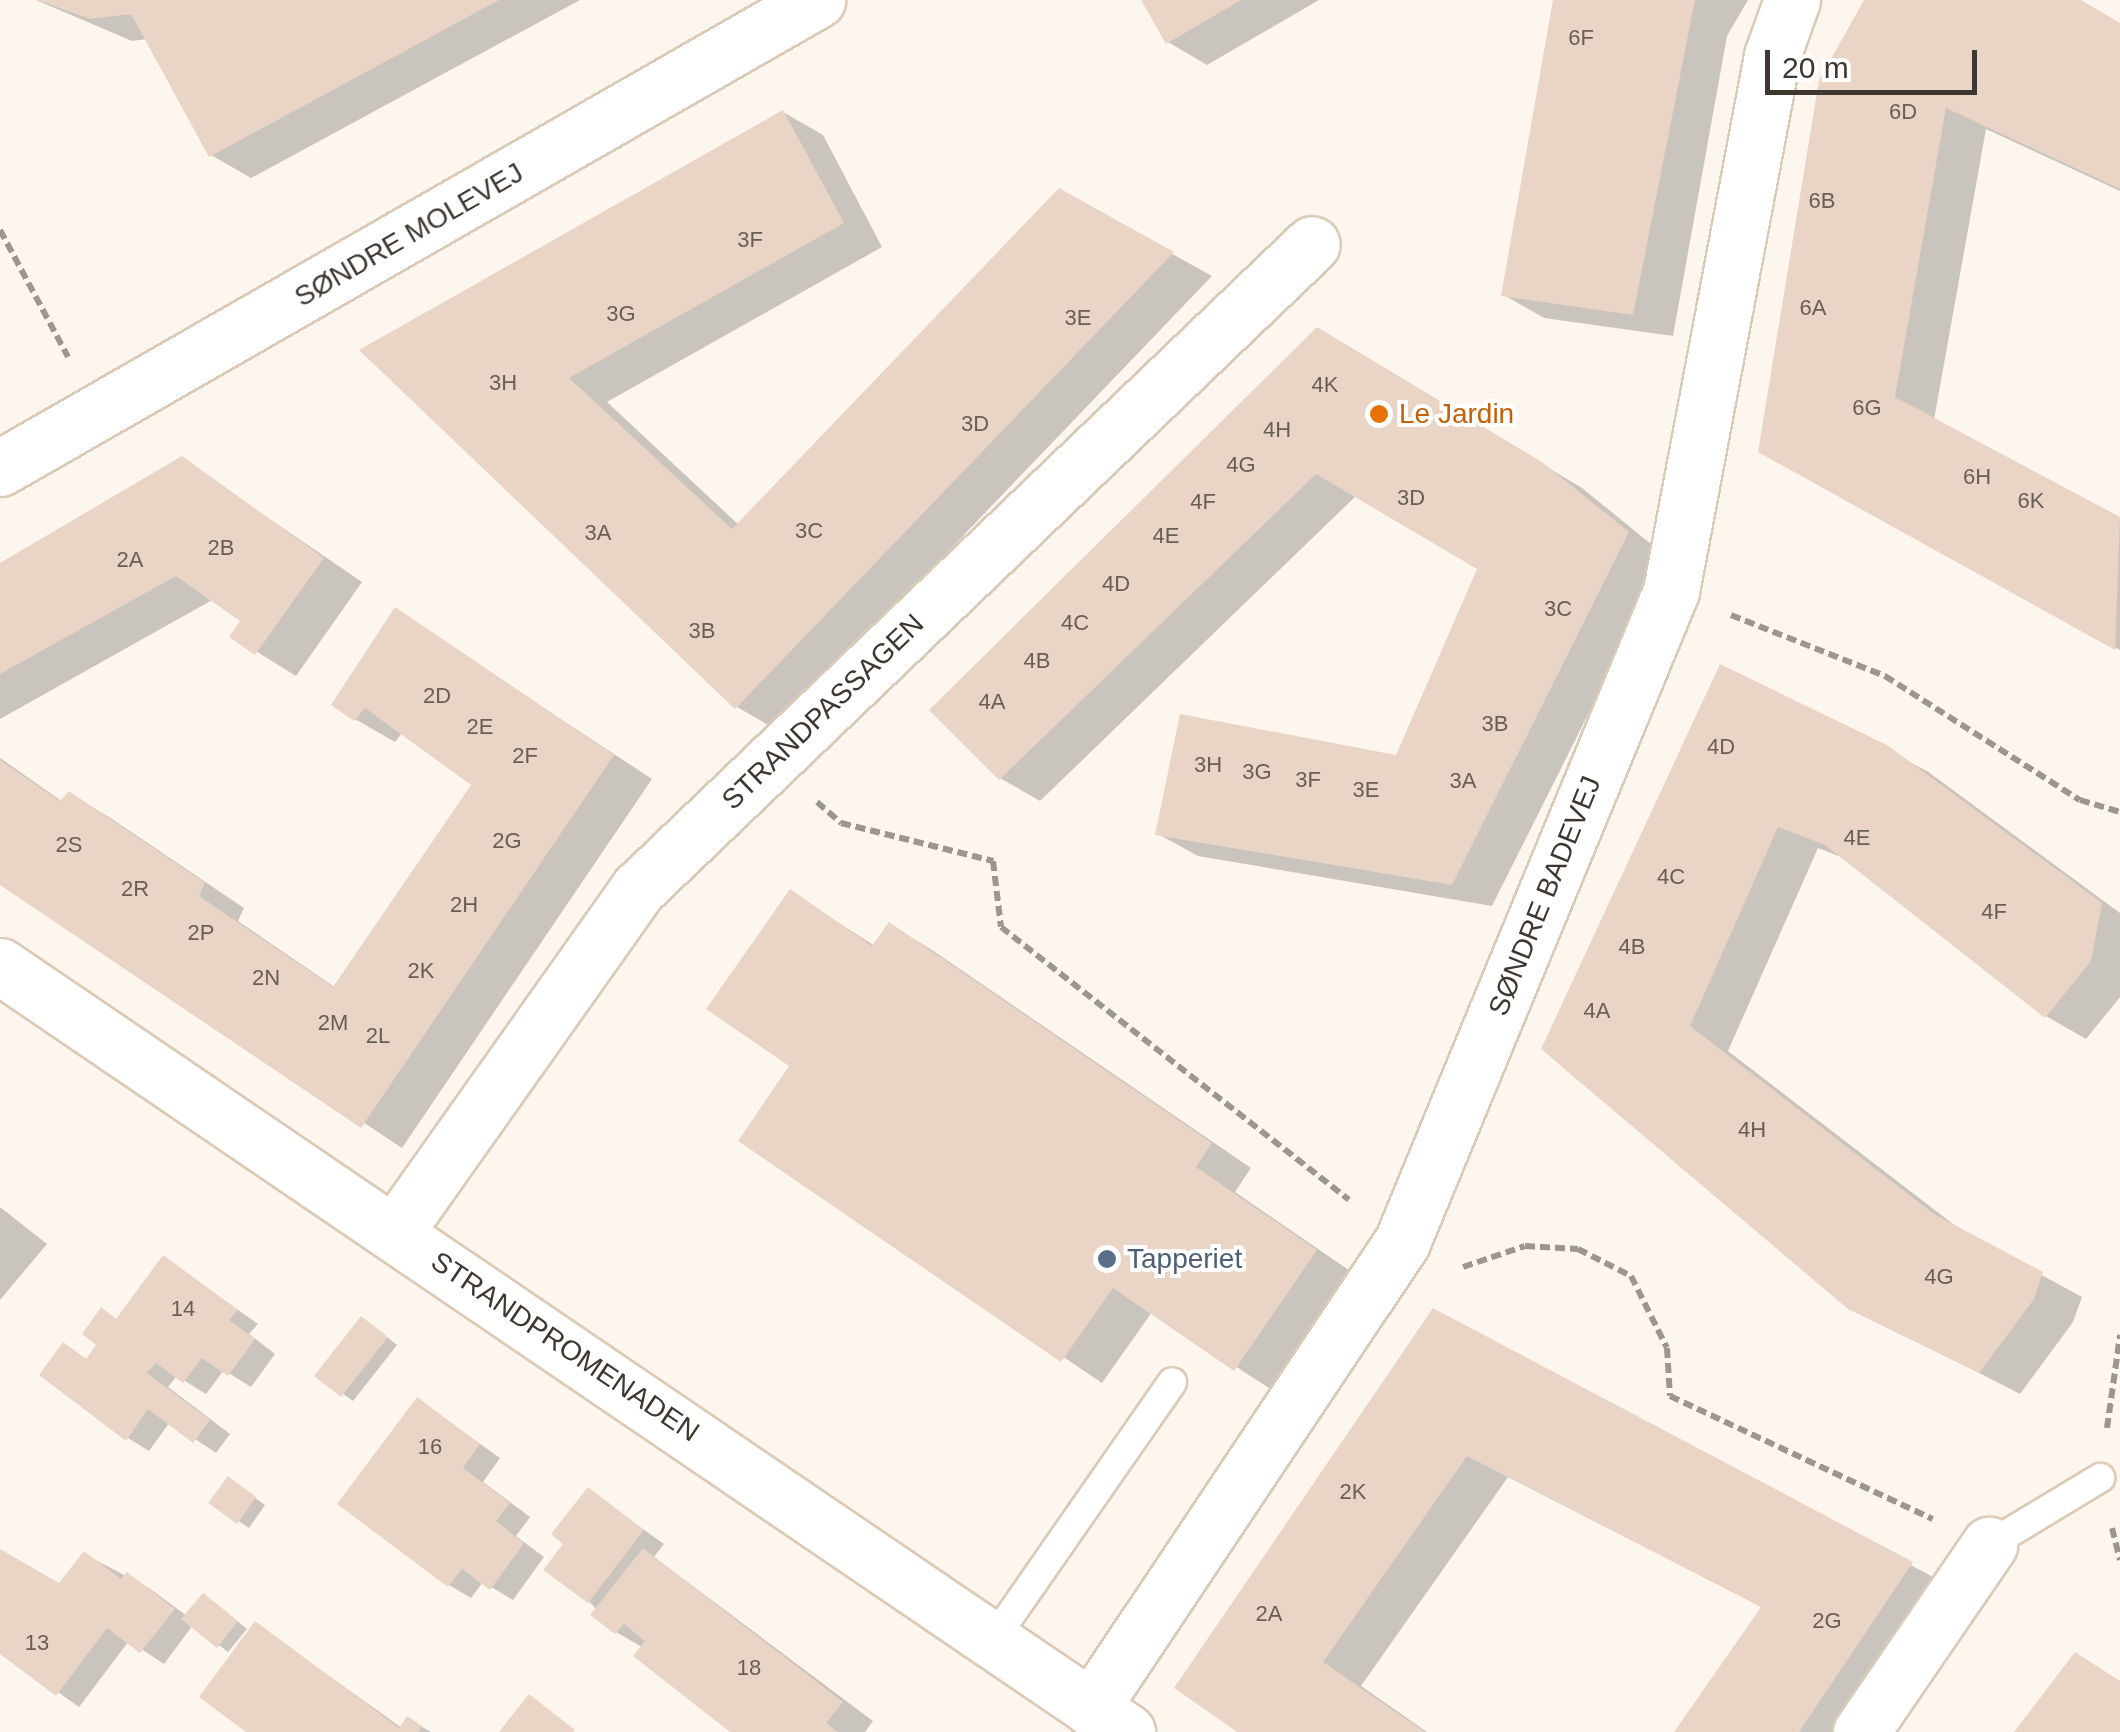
<!DOCTYPE html>
<meta charset="utf-8">
<style>
body{margin:0}
#map{position:relative;width:2120px;height:1732px;overflow:hidden;background:#fdf6ee;font-family:Arial,sans-serif}
div>[style]{position:absolute}
.shadow>*{inset:0;background:#0003}
.building>*{inset:0;background:#ead4c5}
.path>*{height:6px;margin-top:-3px;transform-origin:0;background:repeating-linear-gradient(90deg,#9d968e 0 10px,transparent 0 15px)}
.roads{filter:drop-shadow(2px 0 #dbcab7) drop-shadow(-2px 0 #dbcab7) drop-shadow(0 2px #dbcab7) drop-shadow(0 -2px #dbcab7)}
.lane>*{height:28px;margin:-14px;padding:0 14px;transform-origin:14px;border-radius:14px;background:#fff}
.street>*{height:55px;margin:-27.5px;padding:0 27.5px;transform-origin:27.5px;border-radius:27.5px;background:#fff}
.dots>*{width:28px;height:28px;translate:-50% -50%;box-sizing:border-box;border:5px solid #fff;border-radius:50%}
span{translate:-50% -50%;white-space:nowrap;text-align:center;line-height:1.15;-webkit-text-stroke:8px #fff;paint-order:stroke}
.number-label{font-size:22px;color:#695e55}
.number-label span{-webkit-text-stroke-width:0}
.street-label{font-size:28px;color:#3e3730}
.food-label{font-size:28px;color:#c56008}
.left{translate:0 -50%;text-align:left}
.service-label{font-size:28px;color:#4e5e75}
.scale{position:absolute;left:1765px;top:50px;width:212px;height:45px;box-sizing:border-box;border:5px solid #3e3730;border-top:0;padding-left:12px;font-size:30px;line-height:35px;white-space:nowrap;color:#3e3730;-webkit-text-stroke:8px #fff;paint-order:stroke}
</style>
<div id="map">
<div class="shadow">
<i style="clip-path:polygon(36px 0,580px 0,251px 178px,211px 155px,147px 39px,132px 41px)"></i>
<i style="clip-path:polygon(1144px 0,1319px 0,1207px 65px,1168px 42px)"></i>
<i style="clip-path:polygon(1555px 0,1748px 0,1727px 36px,1673px 336px,1544px 318px,1504px 295px)"></i>
<i style="clip-path:polygon(1867px 0,2077px 0,2120px 25px,2120px 191px,1986px 129px,1934px 420px,2120px 520px,2120px 650px,1801px 474px)"></i>
<i style="clip-path:polygon(783px 112px,823px 135px,882px 247px,607px 402px,739px 525px,1059px 191px,1212px 276px,777px 730px,737px 707px,363px 350px)"></i>
<i style="clip-path:polygon(1357px 353px,1582px 488px,1667px 557px,1492px 906px,1198px 856px,1158px 834px,1398px 758px,1480px 568px,1357px 495px,1040px 801px,1000px 778px)"></i>
<i style="clip-path:polygon(182px 459px,362px 582px,296px 676px,233px 637px,244px 621px,214px 599px,0 719px,0 566px)"></i>
<i style="clip-path:polygon(396px 611px,652px 779px,402px 1148px,0 882px,0 758px,63px 802px,69px 794px,109px 817px,244px 908px,238px 921px,336px 988px,474px 784px,403px 732px,395px 742px,355px 719px)"></i>
<i style="clip-path:polygon(1722px 667px,1927px 771px,2120px 913px,2120px 997px,2086px 1039px,2046px 1016px,1846px 859px,1818px 848px,1728px 1051px,1966px 1234px,2082px 1297px,2073px 1322px,2020px 1394px,1849px 1306px,1544px 1049px)"></i>
<i style="clip-path:polygon(790px 892px,875px 946px,890px 925px,929px 948px,1251px 1168px,1235px 1192px,1356px 1275px,1275px 1392px,1152px 1312px,1102px 1383px,741px 1140px,793px 1066px)"></i>
<i style="clip-path:polygon(0 1207px,47px 1244px,0 1300px)"></i>
<i style="clip-path:polygon(164px 1258px,258px 1324px,249px 1334px,275px 1354px,251px 1387px,224px 1370px,206px 1394px,177px 1376px,168px 1387px,230px 1434px,216px 1453px,170px 1422px,149px 1451px,128px 1438px,64px 1345px,88px 1360px,100px 1344px,102px 1310px,118px 1320px)"></i>
<i style="clip-path:polygon(1433px 1312px,1952px 1587px,1854px 1732px,1677px 1732px,1764px 1608px,1508px 1477px,1361px 1686px,1427px 1732px,1241px 1732px)"></i>
<i style="clip-path:polygon(372px 1325px,397px 1345px,353px 1401px,317px 1375px)"></i>
<i style="clip-path:polygon(418px 1400px,500px 1458px,483px 1482px,530px 1517px,516px 1536px,544px 1557px,513px 1600px,483px 1582px,471px 1598px,449px 1585px)"></i>
<i style="clip-path:polygon(239px 1486px,265px 1505px,249px 1528px,212px 1503px)"></i>
<i style="clip-path:polygon(588px 1490px,664px 1544px,654px 1557px,873px 1721px,865px 1732px,734px 1732px,642px 1647px,616px 1632px,589px 1601px,567px 1543px)"></i>
<i style="clip-path:polygon(0 1551px,60px 1586px,84px 1554px,149px 1588px,187px 1616px,214px 1602px,247px 1629px,228px 1652px,193px 1625px,164px 1664px,129px 1641px,79px 1707px,0 1651px)"></i>
<i style="clip-path:polygon(256px 1624px,402px 1728px,408px 1719px,431px 1732px,250px 1732px)"></i>
</div>
<div class="building">
<i style="clip-path:polygon(37px 0,499px 0,209px 157px,131px 14px,90px 19px)"></i>
<i style="clip-path:polygon(1141px 0,1241px 0,1166px 44px)"></i>
<i style="clip-path:polygon(1553px 0,1695px 0,1633px 315px,1501px 296px)"></i>
<i style="clip-path:polygon(1864px 0,2081px 0,2120px 23px,2120px 189px,1946px 108px,1895px 397px,2120px 517px,2115px 650px,1758px 452px,1819px 80px)"></i>
<i style="clip-path:polygon(783px 110px,844px 223px,569px 378px,732px 529px,1059px 188px,1174px 252px,735px 709px,359px 350px)"></i>
<i style="clip-path:polygon(1317px 327px,1542px 462px,1629px 532px,1452px 885px,1155px 835px,1180px 714px,1396px 755px,1477px 569px,1316px 474px,999px 780px,929px 710px)"></i>
<i style="clip-path:polygon(182px 456px,324px 558px,255px 655px,229px 637px,240px 621px,176px 576px,0 674px,0 563px)"></i>
<i style="clip-path:polygon(395px 607px,614px 755px,361px 1128px,0 885px,0 760px,60px 801px,69px 791px,205px 883px,199px 896px,333px 987px,471px 785px,365px 708px,354px 721px,331px 705px)"></i>
<i style="clip-path:polygon(1720px 664px,1887px 745px,2102px 903px,2091px 961px,2045px 1018px,1825px 845px,1778px 827px,1690px 1026px,1934px 1214px,2043px 1272px,2034px 1299px,1979px 1373px,1848px 1309px,1541px 1049px)"></i>
<i style="clip-path:polygon(790px 889px,872px 946px,889px 922px,1212px 1143px,1196px 1167px,1317px 1250px,1234px 1371px,1113px 1288px,1061px 1362px,738px 1141px,789px 1066px,706px 1009px)"></i>
<i style="clip-path:polygon(163px 1255px,238px 1310px,229px 1320px,255px 1339px,228px 1376px,202px 1358px,183px 1383px,156px 1363px,147px 1373px,210px 1420px,193px 1443px,148px 1409px,126px 1441px,39px 1375px,63px 1342px,86px 1359px,96px 1345px,82px 1334px,101px 1307px,116px 1319px)"></i>
<i style="clip-path:polygon(1433px 1308px,1913px 1562px,1799px 1732px,1674px 1732px,1761px 1607px,1467px 1456px,1323px 1662px,1425px 1732px,1237px 1732px,1174px 1688px)"></i>
<i style="clip-path:polygon(361px 1316px,388px 1337px,341px 1397px,314px 1376px)"></i>
<i style="clip-path:polygon(417px 1397px,480px 1444px,463px 1468px,510px 1503px,496px 1521px,524px 1543px,490px 1590px,462px 1569px,448px 1587px,337px 1504px)"></i>
<i style="clip-path:polygon(228px 1476px,256px 1497px,237px 1524px,208px 1503px)"></i>
<i style="clip-path:polygon(588px 1487px,644px 1530px,588px 1603px,543px 1570px,563px 1544px,551px 1534px)"></i>
<i style="clip-path:polygon(643px 1548px,843px 1702px,826px 1723px,838px 1732px,730px 1732px,633px 1656px,645px 1641px,624px 1624px,615px 1634px,590px 1615px)"></i>
<i style="clip-path:polygon(0 1549px,59px 1583px,84px 1551px,121px 1579px,127px 1572px,175px 1609px,140px 1653px,107px 1628px,56px 1696px,0 1654px)"></i>
<i style="clip-path:polygon(203px 1593px,238px 1621px,217px 1648px,181px 1619px)"></i>
<i style="clip-path:polygon(255px 1621px,399px 1728px,407px 1716px,422px 1726px,418px 1732px,246px 1732px,199px 1697px)"></i>
<i style="clip-path:polygon(2075px 1652px,2120px 1681px,2120px 1732px,2014px 1732px)"></i>
<i style="clip-path:polygon(529px 1694px,575px 1730px,573px 1732px,499px 1732px)"></i>
</div>
<div class="path">
<i style="left:0;top:230px;width:144px;rotate:61.8deg"></i>
<i style="left:1731px;top:615px;width:166px;rotate:21.6deg"></i>
<i style="left:1885px;top:676px;width:231px;rotate:32.5deg"></i>
<i style="left:2080px;top:800px;width:42px;rotate:16.7deg"></i>
<i style="left:817px;top:802px;width:32px;rotate:41deg"></i>
<i style="left:841px;top:823px;width:157px;rotate:14deg"></i>
<i style="left:993px;top:861px;width:66px;rotate:83.1deg"></i>
<i style="left:1001px;top:927px;width:442px;rotate:38.1deg"></i>
<i style="left:1463px;top:1267px;width:65px;rotate:-18.7deg"></i>
<i style="left:1525px;top:1246px;width:53px;rotate:3.2deg"></i>
<i style="left:1578px;top:1249px;width:59px;rotate:27deg"></i>
<i style="left:1631px;top:1276px;width:80px;rotate:63.4deg"></i>
<i style="left:1667px;top:1348px;width:48px;rotate:86.4deg"></i>
<i style="left:1670px;top:1396px;width:290px;rotate:25.1deg"></i>
<i style="left:2107px;top:1428px;width:94px;rotate:-82deg"></i>
<i style="left:2112px;top:1528px;width:33px;rotate:76deg"></i>
</div>
<div class="roads">
<div class="lane">
<i style="left:1989px;top:1545px;width:130px;rotate:-31.1deg"></i>
<i style="left:993px;top:1640px;width:314px;rotate:-55.2deg"></i>
</div>
<div class="street">
<i style="left:0;top:468px;width:942px;rotate:-29.81deg"></i>
<i style="left:0;top:966px;width:1363px;rotate:34.2deg"></i>
<i style="left:395px;top:1232px;width:422px;rotate:-54.7deg"></i>
<i style="left:639px;top:888px;width:931px;rotate:-43.74deg"></i>
<i style="left:1091px;top:1708px;width:560px;rotate:-56.28deg"></i>
<i style="left:1402px;top:1242px;width:704px;rotate:-67.55deg"></i>
<i style="left:1671px;top:591px;width:544px;rotate:-79.31deg"></i>
<i style="left:1772px;top:56px;width:59px;rotate:-70.3deg"></i>
<i style="left:1861px;top:1732px;width:227px;rotate:-55.6deg"></i>
</div>
</div>
<div class="dots">
<i style="left:1379px;top:414px;background:#e8710a"></i>
<i style="left:1107px;top:1259px;background:#5c6f8a"></i>
</div>
<div class="number-label">
<span style="left:1581px;top:38px">6F</span>
<span style="left:1903px;top:112px">6D</span>
<span style="left:1822px;top:201px">6B</span>
<span style="left:750px;top:240px">3F</span>
<span style="left:1813px;top:308px">6A</span>
<span style="left:621px;top:314px">3G</span>
<span style="left:1078px;top:318px">3E</span>
<span style="left:503px;top:383px">3H</span>
<span style="left:1325px;top:385px">4K</span>
<span style="left:1867px;top:408px">6G</span>
<span style="left:975px;top:424px">3D</span>
<span style="left:1277px;top:430px">4H</span>
<span style="left:1241px;top:465px">4G</span>
<span style="left:1977px;top:477px">6H</span>
<span style="left:1411px;top:498px">3D</span>
<span style="left:2031px;top:501px">6K</span>
<span style="left:1203px;top:502px">4F</span>
<span style="left:809px;top:531px">3C</span>
<span style="left:598px;top:533px">3A</span>
<span style="left:1166px;top:536px">4E</span>
<span style="left:221px;top:548px">2B</span>
<span style="left:130px;top:560px">2A</span>
<span style="left:1116px;top:584px">4D</span>
<span style="left:1558px;top:609px">3C</span>
<span style="left:1075px;top:623px">4C</span>
<span style="left:702px;top:631px">3B</span>
<span style="left:1037px;top:661px">4B</span>
<span style="left:437px;top:696px">2D</span>
<span style="left:992px;top:702px">4A</span>
<span style="left:1495px;top:724px">3B</span>
<span style="left:480px;top:727px">2E</span>
<span style="left:1721px;top:747px">4D</span>
<span style="left:525px;top:756px">2F</span>
<span style="left:1208px;top:765px">3H</span>
<span style="left:1257px;top:772px">3G</span>
<span style="left:1308px;top:780px">3F</span>
<span style="left:1463px;top:781px">3A</span>
<span style="left:1366px;top:790px">3E</span>
<span style="left:1857px;top:838px">4E</span>
<span style="left:507px;top:841px">2G</span>
<span style="left:69px;top:845px">2S</span>
<span style="left:1671px;top:877px">4C</span>
<span style="left:135px;top:889px">2R</span>
<span style="left:464px;top:905px">2H</span>
<span style="left:1994px;top:912px">4F</span>
<span style="left:201px;top:933px">2P</span>
<span style="left:1632px;top:947px">4B</span>
<span style="left:421px;top:971px">2K</span>
<span style="left:266px;top:978px">2N</span>
<span style="left:1597px;top:1011px">4A</span>
<span style="left:333px;top:1023px">2M</span>
<span style="left:378px;top:1036px">2L</span>
<span style="left:1752px;top:1130px">4H</span>
<span style="left:1939px;top:1277px">4G</span>
<span style="left:183px;top:1309px">14</span>
<span style="left:430px;top:1447px">16</span>
<span style="left:1353px;top:1492px">2K</span>
<span style="left:1269px;top:1614px">2A</span>
<span style="left:1827px;top:1621px">2G</span>
<span style="left:37px;top:1643px">13</span>
<span style="left:749px;top:1668px">18</span>
</div>
<div class="street-label">
<span style="left:409px;top:235px;rotate:-30deg">SØNDRE MOLEVEJ</span>
<span style="left:823px;top:712px;rotate:-44deg">STRANDPASSAGEN</span>
<span style="left:1545px;top:896px;rotate:-68deg">SØNDRE BADEVEJ</span>
<span style="left:565px;top:1347px;rotate:34deg">STRANDPROMENADEN</span>
</div>
<div class="food-label">
<span class="left" style="left:1399px;top:414px">Le Jardin</span>
</div>
<div class="service-label">
<span class="left" style="left:1127px;top:1259px">Tapperiet</span>
</div>
<div class="scale">20 m</div>
</div>
